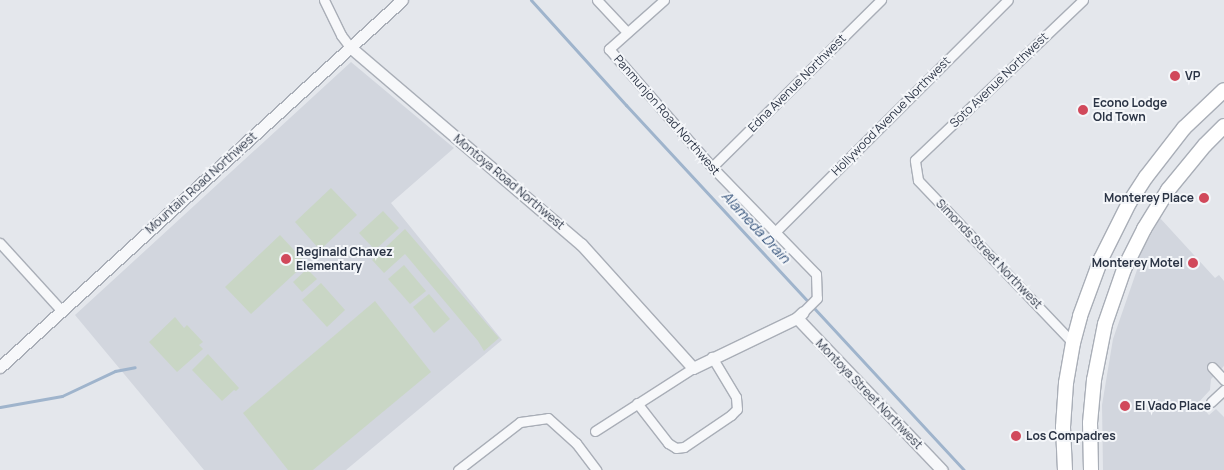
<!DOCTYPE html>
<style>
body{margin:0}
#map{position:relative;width:1224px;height:470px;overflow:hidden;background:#e4e7ec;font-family:Manrope,sans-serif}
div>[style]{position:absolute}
.built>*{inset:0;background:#d2d6de}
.green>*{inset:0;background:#c9d6c5}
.stream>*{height:3px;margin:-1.5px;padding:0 1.5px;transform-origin:1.5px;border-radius:1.5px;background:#9fb4cc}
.roads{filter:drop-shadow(1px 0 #a9aeb7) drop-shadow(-1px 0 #a9aeb7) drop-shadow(0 1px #a9aeb7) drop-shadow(0 -1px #a9aeb7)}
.minor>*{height:9px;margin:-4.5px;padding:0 4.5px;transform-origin:4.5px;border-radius:4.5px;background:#f7f8fa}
.tertiary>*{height:11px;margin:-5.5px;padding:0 5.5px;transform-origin:5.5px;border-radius:5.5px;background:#f7f8fa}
.primary>*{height:14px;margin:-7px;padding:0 7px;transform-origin:7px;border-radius:7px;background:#fff}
.dots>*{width:14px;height:14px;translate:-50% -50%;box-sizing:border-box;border:2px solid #f4f6f9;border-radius:50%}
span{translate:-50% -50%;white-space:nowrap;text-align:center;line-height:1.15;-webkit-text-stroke:4px #f4f6f9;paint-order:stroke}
.poi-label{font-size:12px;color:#2b3445;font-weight:700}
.left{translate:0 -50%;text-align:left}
.right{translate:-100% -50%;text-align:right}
.street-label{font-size:12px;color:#2b3445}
.water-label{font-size:14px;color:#34527a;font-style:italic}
</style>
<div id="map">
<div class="built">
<i style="clip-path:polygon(351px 62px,454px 148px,391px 203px,502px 340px,346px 470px,204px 470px,75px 315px)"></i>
<i style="clip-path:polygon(1160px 218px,1215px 278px,1219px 275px,1224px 281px,1224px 366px,1211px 379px,1210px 390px,1198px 403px,1209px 415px,1216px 409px,1224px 417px,1224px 470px,1103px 470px,1102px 405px,1113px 339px,1138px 267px,1135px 263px)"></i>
</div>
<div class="green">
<i style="clip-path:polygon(331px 188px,357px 215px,320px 250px,295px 222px)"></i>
<i style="clip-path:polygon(383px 211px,399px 228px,375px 250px,359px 233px)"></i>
<i style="clip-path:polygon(405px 229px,499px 338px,484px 351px,478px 341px,405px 254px,384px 273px,372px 260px)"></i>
<i style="clip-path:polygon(280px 235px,306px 263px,251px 314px,225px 287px)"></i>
<i style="clip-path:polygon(404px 265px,426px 291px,410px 304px,388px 279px)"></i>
<i style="clip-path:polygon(307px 269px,317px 279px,302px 292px,293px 282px)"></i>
<i style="clip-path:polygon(321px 283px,345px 310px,327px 327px,302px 300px)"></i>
<i style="clip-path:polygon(429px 294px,450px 319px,434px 333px,413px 307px)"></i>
<i style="clip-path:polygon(375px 301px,431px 372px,313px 470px,288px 470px,243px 413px)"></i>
<i style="clip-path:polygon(175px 317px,184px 328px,187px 325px,203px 342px,199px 345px,203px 349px,177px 372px,149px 342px)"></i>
<i style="clip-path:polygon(208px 354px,239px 388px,236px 391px,234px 390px,222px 401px,192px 370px)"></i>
</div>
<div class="stream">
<i style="left:531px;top:0;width:142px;rotate:47.9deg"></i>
<i style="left:626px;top:105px;width:497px;rotate:47.2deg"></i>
<i style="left:0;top:407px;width:63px;rotate:-10.1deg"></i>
<i style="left:62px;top:396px;width:59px;rotate:-25.3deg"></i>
<i style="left:115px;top:371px;width:20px;rotate:-11deg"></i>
</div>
<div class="roads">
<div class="minor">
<i style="left:324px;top:0;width:39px;rotate:64deg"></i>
<i style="left:341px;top:35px;width:15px;rotate:53deg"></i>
<i style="left:597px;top:0;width:44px;rotate:46.8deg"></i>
<i style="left:664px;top:0;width:74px;rotate:138.3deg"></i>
<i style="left:609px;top:49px;width:157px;rotate:48.9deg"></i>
<i style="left:712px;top:167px;width:149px;rotate:45.8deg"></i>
<i style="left:816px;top:274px;width:24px;rotate:88deg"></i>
<i style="left:817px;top:298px;width:20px;rotate:135deg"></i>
<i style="left:712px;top:167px;width:238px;rotate:-44.7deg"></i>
<i style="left:774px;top:233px;width:330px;rotate:-44.9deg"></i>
<i style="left:0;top:243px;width:91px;rotate:47.7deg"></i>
<i style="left:1073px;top:343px;width:225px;rotate:-133.6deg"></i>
<i style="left:918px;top:180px;width:20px;rotate:-99deg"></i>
<i style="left:915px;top:160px;width:232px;rotate:-43.6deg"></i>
<i style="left:1212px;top:367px;width:18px;rotate:47deg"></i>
<i style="left:1211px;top:402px;width:18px;rotate:-43deg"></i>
<i style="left:637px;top:403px;width:51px;rotate:52.2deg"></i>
<i style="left:668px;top:443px;width:9px;rotate:32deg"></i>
<i style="left:676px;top:448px;width:8px;rotate:-7deg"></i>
<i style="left:684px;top:447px;width:57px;rotate:-34.2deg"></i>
<i style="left:731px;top:415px;width:8px;rotate:-45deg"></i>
<i style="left:737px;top:409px;width:12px;rotate:-95deg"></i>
<i style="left:736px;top:397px;width:47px;rotate:-121deg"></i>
<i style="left:595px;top:431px;width:117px;rotate:-32.7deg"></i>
<i style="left:458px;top:470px;width:78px;rotate:-37.7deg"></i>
<i style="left:520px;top:422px;width:28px;rotate:-8deg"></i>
<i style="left:548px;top:418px;width:38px;rotate:42deg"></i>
<i style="left:576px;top:443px;width:34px;rotate:53deg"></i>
</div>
<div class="tertiary">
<i style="left:350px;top:47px;width:304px;rotate:40.5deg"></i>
<i style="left:581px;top:244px;width:167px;rotate:47.9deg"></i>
<i style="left:693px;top:368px;width:115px;rotate:-25.7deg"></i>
<i style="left:797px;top:318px;width:8px;rotate:-45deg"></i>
<i style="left:797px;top:318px;width:210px;rotate:46.4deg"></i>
<i style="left:0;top:367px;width:544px;rotate:-42.39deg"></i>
</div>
<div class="primary">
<i style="left:1065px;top:470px;width:43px;rotate:-92.7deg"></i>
<i style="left:1063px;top:427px;width:44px;rotate:-86.1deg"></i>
<i style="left:1066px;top:383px;width:41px;rotate:-80.1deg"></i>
<i style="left:1073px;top:343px;width:28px;rotate:-75deg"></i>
<i style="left:1080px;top:316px;width:61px;rotate:-69.8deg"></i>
<i style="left:1101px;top:259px;width:63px;rotate:-63.4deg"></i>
<i style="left:1129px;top:203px;width:31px;rotate:-57deg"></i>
<i style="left:1146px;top:177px;width:62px;rotate:-52.2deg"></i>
<i style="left:1184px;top:128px;width:55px;rotate:-43.5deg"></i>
<i style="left:1091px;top:470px;width:47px;rotate:-91.2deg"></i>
<i style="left:1090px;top:423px;width:43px;rotate:-84.7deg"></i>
<i style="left:1094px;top:380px;width:57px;rotate:-78.9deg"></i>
<i style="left:1105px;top:324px;width:58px;rotate:-70.9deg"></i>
<i style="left:1124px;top:269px;width:45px;rotate:-63.4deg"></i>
<i style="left:1144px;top:229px;width:46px;rotate:-58.4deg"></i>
<i style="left:1168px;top:190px;width:58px;rotate:-50.6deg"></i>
<i style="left:1205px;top:145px;width:27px;rotate:-45deg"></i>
</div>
</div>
<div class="dots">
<i style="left:1175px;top:76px;background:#d1495b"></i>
<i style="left:1083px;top:110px;background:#d1495b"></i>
<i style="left:1204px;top:198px;background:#d1495b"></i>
<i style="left:286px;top:259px;background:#d1495b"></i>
<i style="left:1193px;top:263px;background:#d1495b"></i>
<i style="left:1125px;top:406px;background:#d1495b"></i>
<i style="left:1016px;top:436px;background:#d1495b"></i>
</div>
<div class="poi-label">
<span class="left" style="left:1185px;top:76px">VP</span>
<span class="left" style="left:1093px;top:110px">Econo Lodge<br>Old Town</span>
<span class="right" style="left:1194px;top:198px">Monterey Place</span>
<span class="left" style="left:296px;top:259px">Reginald Chavez<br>Elementary</span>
<span class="right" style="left:1183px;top:263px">Monterey Motel</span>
<span class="left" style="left:1135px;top:406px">El Vado Place</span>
<span class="left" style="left:1026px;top:436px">Los Compadres</span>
</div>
<div class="street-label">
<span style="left:999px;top:80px;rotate:-44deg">Soto Avenue Northwest</span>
<span style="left:797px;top:83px;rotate:-45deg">Edna Avenue Northwest</span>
<span style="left:667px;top:115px;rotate:49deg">Panmunjon Road Northwest</span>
<span style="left:891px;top:116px;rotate:-45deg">Hollywood Avenue Northwest</span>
<span style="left:509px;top:182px;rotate:40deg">Montoya Road Northwest</span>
<span style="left:201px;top:183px;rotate:-42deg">Mountain Road Northwest</span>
<span style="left:989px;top:254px;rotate:46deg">Simonds Street Northwest</span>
<span style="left:869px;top:394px;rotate:46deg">Montoya Street Northwest</span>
</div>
<div class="water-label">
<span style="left:756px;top:227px;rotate:47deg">Alameda Drain</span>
</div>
</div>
